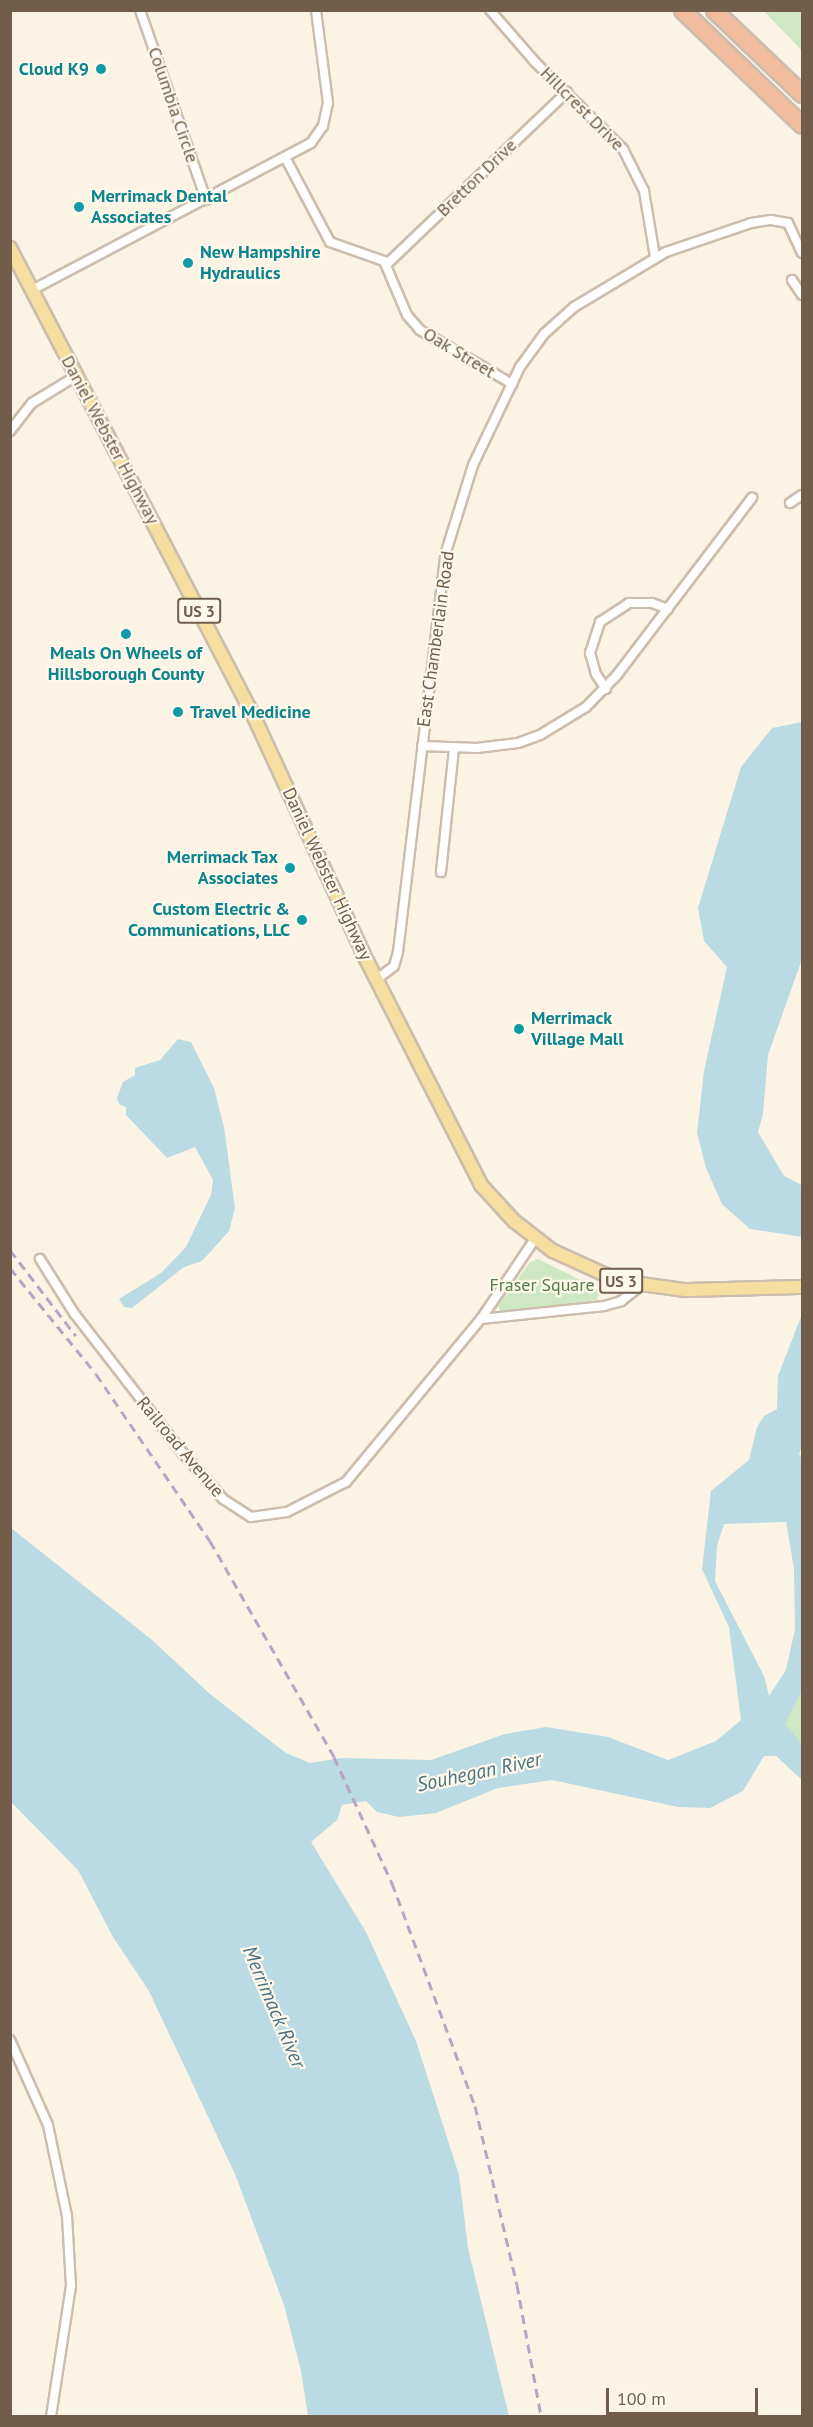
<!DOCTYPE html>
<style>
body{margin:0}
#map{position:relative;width:813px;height:2427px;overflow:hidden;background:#fbf4e5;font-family:"PT Sans",sans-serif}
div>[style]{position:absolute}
.green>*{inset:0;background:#cfe8c4}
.water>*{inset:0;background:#badae4}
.roads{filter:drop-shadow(2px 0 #ccbdac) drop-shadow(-2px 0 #ccbdac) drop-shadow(0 2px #ccbdac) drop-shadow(0 -2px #ccbdac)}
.street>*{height:8px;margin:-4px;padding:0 4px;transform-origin:4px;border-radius:4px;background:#fff}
.primary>*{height:12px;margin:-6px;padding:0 6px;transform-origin:6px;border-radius:6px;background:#f6dea0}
.highway>*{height:15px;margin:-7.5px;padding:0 7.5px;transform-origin:7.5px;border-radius:7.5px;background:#f2bc9e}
.rail>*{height:3px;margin-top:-1.5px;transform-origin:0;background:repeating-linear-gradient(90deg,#b8a4c4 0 9px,transparent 0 15px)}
.dots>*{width:16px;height:16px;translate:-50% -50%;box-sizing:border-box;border:3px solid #fef8eb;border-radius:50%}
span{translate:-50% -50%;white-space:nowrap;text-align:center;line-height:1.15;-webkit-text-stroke:4.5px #fef8eb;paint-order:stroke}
.shield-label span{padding:2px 4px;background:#fef8eb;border:2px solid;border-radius:4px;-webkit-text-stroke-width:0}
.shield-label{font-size:16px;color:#725d4b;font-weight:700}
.culture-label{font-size:18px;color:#0d838f;font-weight:700}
.right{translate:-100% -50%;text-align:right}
.left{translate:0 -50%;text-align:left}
.street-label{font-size:18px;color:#725d4b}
.park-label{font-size:18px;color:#527d47}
.water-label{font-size:20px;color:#477485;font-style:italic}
.frame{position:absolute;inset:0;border:12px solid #725d4b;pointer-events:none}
.scale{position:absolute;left:606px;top:2388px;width:152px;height:27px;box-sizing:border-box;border:3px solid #725d4b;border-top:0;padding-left:8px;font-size:18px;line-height:21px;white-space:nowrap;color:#725d4b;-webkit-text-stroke:4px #fef8eb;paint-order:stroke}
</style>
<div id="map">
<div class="green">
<i style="clip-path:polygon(764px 11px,802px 11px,802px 51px)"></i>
<i style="clip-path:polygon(538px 1259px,595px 1287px,599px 1295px,596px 1300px,501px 1313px,498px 1306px,530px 1262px)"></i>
<i style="clip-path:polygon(802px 1678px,802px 1744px,785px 1730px,781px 1722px)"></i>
</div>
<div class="water">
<i style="clip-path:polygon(802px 722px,802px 959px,768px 1055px,763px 1114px,758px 1132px,784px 1176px,802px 1185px,802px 1237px,750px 1229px,722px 1204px,706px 1168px,697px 1133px,704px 1071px,727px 967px,704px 941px,698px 908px,741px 767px,772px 728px)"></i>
<i style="clip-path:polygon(178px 1039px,191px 1042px,214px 1088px,224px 1127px,235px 1208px,229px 1231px,202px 1261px,184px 1267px,132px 1308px,124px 1307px,119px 1299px,161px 1273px,186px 1247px,211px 1195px,213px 1180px,195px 1147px,167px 1158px,126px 1115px,126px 1107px,119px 1104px,117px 1098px,123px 1082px,135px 1075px,135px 1068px,160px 1060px)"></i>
<i style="clip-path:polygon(evenodd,802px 1314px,802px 1446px,799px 1454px,802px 1458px,802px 1690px,785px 1724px,802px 1744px,802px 1780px,776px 1756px,764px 1756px,743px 1791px,710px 1808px,678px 1807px,552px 1780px,498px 1788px,436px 1813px,399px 1817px,377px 1812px,366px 1801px,342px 1805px,337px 1820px,311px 1842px,366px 1932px,416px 2041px,459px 2175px,468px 2248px,509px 2416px,308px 2416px,301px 2371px,284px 2305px,235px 2174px,149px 1991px,113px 1937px,78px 1870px,11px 1802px,11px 1528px,151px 1639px,210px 1694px,286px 1753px,310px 1763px,341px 1758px,431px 1760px,505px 1734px,546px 1727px,608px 1737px,668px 1760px,716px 1741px,741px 1720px,729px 1627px,702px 1569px,711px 1491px,749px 1460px,757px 1427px,764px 1416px,777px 1409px,778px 1376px,802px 1314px,786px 1522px,794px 1569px,795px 1629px,786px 1670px,769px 1696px,764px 1676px,715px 1581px,717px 1546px,724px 1524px,786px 1522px)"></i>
</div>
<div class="roads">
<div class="street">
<i style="left:140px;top:10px;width:201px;rotate:70.8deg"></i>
<i style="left:490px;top:10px;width:69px;rotate:49.1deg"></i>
<i style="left:535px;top:62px;width:124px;rotate:44.7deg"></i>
<i style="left:623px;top:149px;width:47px;rotate:63.4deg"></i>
<i style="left:644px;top:191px;width:67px;rotate:80.5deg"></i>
<i style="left:286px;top:159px;width:94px;rotate:62.1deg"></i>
<i style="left:330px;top:242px;width:57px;rotate:19.4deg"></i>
<i style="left:384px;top:261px;width:59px;rotate:66.9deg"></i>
<i style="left:407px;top:315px;width:20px;rotate:49deg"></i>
<i style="left:420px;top:330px;width:107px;rotate:30.4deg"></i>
<i style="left:387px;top:264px;width:249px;rotate:-43.7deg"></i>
<i style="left:792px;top:280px;width:18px;rotate:56deg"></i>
<i style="left:32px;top:290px;width:315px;rotate:-27.8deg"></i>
<i style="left:311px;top:143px;width:21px;rotate:-55deg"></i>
<i style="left:323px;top:126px;width:24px;rotate:-78deg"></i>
<i style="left:328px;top:103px;width:94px;rotate:-97.4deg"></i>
<i style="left:10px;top:431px;width:36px;rotate:-52deg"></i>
<i style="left:32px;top:403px;width:52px;rotate:-31.5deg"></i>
<i style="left:790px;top:503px;width:14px;rotate:-34deg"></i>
<i style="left:606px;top:689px;width:18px;rotate:-124deg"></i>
<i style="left:596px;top:674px;width:22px;rotate:-106deg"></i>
<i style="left:590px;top:653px;width:33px;rotate:-72deg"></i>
<i style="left:600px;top:622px;width:35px;rotate:-33deg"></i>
<i style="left:629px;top:603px;width:23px"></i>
<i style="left:652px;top:603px;width:17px;rotate:21deg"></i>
<i style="left:422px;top:746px;width:55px;rotate:2.1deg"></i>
<i style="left:477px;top:748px;width:41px;rotate:-7deg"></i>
<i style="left:518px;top:743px;width:23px;rotate:-20deg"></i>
<i style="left:540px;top:735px;width:54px;rotate:-31.3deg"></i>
<i style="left:586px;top:707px;width:45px;rotate:-45.9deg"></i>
<i style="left:617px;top:675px;width:223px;rotate:-52.7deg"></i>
<i style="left:441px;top:872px;width:125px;rotate:-84deg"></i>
<i style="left:377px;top:979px;width:21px;rotate:-37deg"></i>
<i style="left:394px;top:966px;width:15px;rotate:-74deg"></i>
<i style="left:398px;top:952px;width:400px;rotate:-83.2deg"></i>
<i style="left:445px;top:555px;width:94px;rotate:-72.7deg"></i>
<i style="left:473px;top:465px;width:109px;rotate:-64.4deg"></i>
<i style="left:520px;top:367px;width:41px;rotate:-54deg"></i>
<i style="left:544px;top:334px;width:40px;rotate:-42deg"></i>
<i style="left:574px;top:307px;width:107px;rotate:-30.9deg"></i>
<i style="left:666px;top:252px;width:90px;rotate:-18.8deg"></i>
<i style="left:751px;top:223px;width:20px;rotate:-9deg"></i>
<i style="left:771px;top:220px;width:17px;rotate:10deg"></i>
<i style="left:788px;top:223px;width:33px;rotate:65deg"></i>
<i style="left:40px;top:1259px;width:64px;rotate:57.8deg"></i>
<i style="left:74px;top:1313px;width:176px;rotate:52.2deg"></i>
<i style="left:182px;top:1452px;width:62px;rotate:48.9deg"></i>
<i style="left:223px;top:1499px;width:33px;rotate:33deg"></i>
<i style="left:251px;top:1517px;width:36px;rotate:-8deg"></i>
<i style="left:287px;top:1512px;width:66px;rotate:-27deg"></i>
<i style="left:346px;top:1482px;width:212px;rotate:-50.4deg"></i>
<i style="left:481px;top:1319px;width:124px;rotate:-6deg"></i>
<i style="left:604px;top:1306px;width:18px;rotate:-16deg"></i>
<i style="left:621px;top:1301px;width:24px;rotate:-38deg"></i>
<i style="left:481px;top:1319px;width:97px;rotate:-56deg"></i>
<i style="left:10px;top:2040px;width:93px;rotate:65.9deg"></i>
<i style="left:48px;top:2125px;width:93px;rotate:78.2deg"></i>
<i style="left:67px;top:2216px;width:70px;rotate:86.7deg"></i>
<i style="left:71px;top:2286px;width:132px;rotate:98.7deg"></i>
</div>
<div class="primary">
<i style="left:10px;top:248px;width:529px;rotate:62.51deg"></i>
<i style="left:254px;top:717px;width:262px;rotate:65.2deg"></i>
<i style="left:364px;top:955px;width:258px;rotate:63deg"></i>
<i style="left:481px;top:1185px;width:49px;rotate:47.5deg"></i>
<i style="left:514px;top:1221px;width:49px;rotate:37.6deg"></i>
<i style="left:553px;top:1251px;width:72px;rotate:24.4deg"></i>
<i style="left:619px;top:1281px;width:67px;rotate:7.8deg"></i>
<i style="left:685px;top:1290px;width:117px;rotate:-1.5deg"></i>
</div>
<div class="highway">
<i style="left:682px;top:10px;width:166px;rotate:43.8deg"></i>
<i style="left:714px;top:10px;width:122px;rotate:43.7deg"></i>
</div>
</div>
<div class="rail">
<i style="left:10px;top:1250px;width:108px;rotate:52.5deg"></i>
<i style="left:10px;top:1268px;width:136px;rotate:50.9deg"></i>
<i style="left:96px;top:1374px;width:202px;rotate:55.7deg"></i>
<i style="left:210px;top:1541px;width:249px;rotate:60.1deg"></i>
<i style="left:334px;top:1757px;width:139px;rotate:65.3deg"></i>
<i style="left:392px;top:1883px;width:238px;rotate:69.6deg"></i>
<i style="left:475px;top:2106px;width:184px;rotate:76.8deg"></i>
<i style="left:517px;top:2285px;width:133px;rotate:79.6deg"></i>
</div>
<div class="dots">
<i style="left:101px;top:69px;background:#0f9aa8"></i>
<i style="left:79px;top:207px;background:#0f9aa8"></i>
<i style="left:188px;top:263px;background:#0f9aa8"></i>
<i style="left:126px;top:634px;background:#0f9aa8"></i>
<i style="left:178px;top:712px;background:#0f9aa8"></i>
<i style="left:290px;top:868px;background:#0f9aa8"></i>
<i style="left:302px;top:920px;background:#0f9aa8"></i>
<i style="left:519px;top:1029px;background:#0f9aa8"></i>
</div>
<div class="shield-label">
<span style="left:199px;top:611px">US 3</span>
<span style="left:621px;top:1281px">US 3</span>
</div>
<div class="culture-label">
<span class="right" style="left:89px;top:69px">Cloud K9</span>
<span class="left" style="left:91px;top:207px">Merrimack Dental<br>Associates</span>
<span class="left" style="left:200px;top:263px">New Hampshire<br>Hydraulics</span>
<span style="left:126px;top:664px">Meals On Wheels of<br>Hillsborough County</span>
<span class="left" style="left:190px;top:712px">Travel Medicine</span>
<span class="right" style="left:278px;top:868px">Merrimack Tax<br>Associates</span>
<span class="right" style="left:290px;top:920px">Custom Electric &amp;<br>Communications, LLC</span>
<span class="left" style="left:531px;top:1029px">Merrimack<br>Village Mall</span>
</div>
<div class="street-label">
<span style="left:173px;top:105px;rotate:71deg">Columbia Circle</span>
<span style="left:582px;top:109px;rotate:45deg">Hillcrest Drive</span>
<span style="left:477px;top:178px;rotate:-44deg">Bretton Drive</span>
<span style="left:459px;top:353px;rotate:31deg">Oak Street</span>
<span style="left:110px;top:440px;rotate:62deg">Daniel Webster Highway</span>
<span style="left:436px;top:639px;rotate:-82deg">East Chamberlain Road</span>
<span style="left:327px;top:874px;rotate:65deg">Daniel Webster Highway</span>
<span style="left:180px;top:1447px;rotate:50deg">Railroad Avenue</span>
</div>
<div class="park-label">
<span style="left:542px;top:1285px">Fraser Square</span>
</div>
<div class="water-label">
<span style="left:479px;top:1772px;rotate:-12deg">Souhegan River</span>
<span style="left:274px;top:2007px;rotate:67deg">Merrimack River</span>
</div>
<div class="frame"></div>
<div class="scale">100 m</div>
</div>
